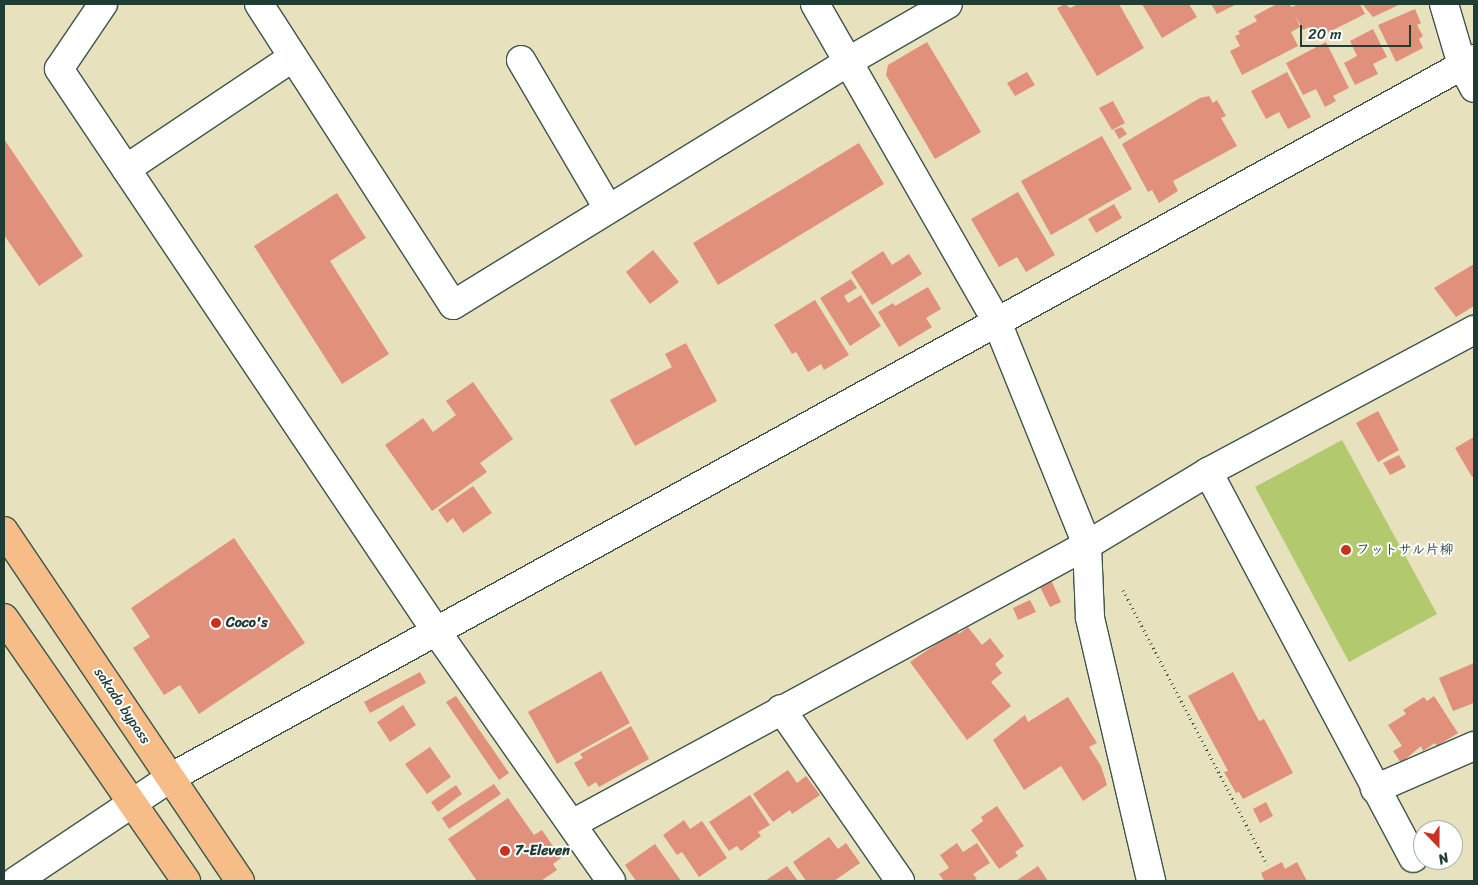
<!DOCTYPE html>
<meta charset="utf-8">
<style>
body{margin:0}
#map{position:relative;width:1478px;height:885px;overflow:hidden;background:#e7e1be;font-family:Sriracha,"Klee One",sans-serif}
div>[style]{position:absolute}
.green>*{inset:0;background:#b2c96e}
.building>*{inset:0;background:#e1907c}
.path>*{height:3px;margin-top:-1.5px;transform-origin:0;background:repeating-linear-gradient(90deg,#3d5649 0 1px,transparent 0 5px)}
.roads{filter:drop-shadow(1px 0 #3d5649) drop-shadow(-1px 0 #3d5649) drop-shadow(0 1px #3d5649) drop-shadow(0 -1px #3d5649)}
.minor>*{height:28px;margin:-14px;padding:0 14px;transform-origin:14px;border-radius:14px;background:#fff}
.highway>*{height:28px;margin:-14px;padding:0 14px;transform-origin:14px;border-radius:14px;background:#f7bd88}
.dots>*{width:14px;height:14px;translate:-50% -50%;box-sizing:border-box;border:2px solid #fff;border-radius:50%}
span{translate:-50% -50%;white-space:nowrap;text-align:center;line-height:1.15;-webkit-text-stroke:4px #fff;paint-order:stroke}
.poi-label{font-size:14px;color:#1f3d34;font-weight:700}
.left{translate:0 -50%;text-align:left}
.street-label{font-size:14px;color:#1f3d34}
.frame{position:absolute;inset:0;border:5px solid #1f3d34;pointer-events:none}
.north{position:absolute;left:1413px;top:820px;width:50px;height:50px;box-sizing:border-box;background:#fff;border:1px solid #a5b1ae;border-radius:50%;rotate:158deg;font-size:14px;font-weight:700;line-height:20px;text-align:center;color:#1f3d34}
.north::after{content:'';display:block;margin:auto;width:18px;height:22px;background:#c8321e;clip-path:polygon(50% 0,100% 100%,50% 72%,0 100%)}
.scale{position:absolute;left:1300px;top:25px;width:111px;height:22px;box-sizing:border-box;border:2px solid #1f3d34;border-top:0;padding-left:6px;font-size:15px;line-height:18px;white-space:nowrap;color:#1f3d34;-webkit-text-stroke:4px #fff;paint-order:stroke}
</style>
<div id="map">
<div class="green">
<i style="clip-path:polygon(1342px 440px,1437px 614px,1349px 662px,1255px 487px)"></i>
</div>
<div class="building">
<i style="clip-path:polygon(1065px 4px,1070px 8px,1078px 4px,1119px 4px,1144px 48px,1097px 76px,1057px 8px)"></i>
<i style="clip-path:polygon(1142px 4px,1189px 4px,1197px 17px,1162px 38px)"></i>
<i style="clip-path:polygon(1211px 4px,1237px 4px,1217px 14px)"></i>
<i style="clip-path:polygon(1277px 4px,1289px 4px,1292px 7px,1298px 4px,1360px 4px,1365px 14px,1315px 39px,1309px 27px,1303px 30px,1295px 15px,1300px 27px,1291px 32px,1298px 46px,1242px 75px,1230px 51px,1240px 46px,1235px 36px,1240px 34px,1238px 31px,1257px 21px,1254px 16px)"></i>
<i style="clip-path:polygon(1362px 4px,1401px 4px,1373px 17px)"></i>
<i style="clip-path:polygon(1415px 9px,1421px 23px,1417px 25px,1423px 36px,1419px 39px,1423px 48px,1396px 62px,1378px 25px)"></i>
<i style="clip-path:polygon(1373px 29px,1387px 57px,1373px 64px,1378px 74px,1355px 85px,1344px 63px,1357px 56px,1350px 41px)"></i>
<i style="clip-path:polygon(927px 42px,981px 132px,935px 159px,886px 75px,888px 65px)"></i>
<i style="clip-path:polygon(1326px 42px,1349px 88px,1333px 96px,1336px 101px,1325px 107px,1316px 89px,1303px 95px,1286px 63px)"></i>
<i style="clip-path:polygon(1027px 72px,1035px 85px,1015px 96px,1007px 83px)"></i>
<i style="clip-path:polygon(1287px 72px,1311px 117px,1288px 129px,1279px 112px,1266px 119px,1251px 91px)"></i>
<i style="clip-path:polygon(1209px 96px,1213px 103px,1217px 100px,1226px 116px,1221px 118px,1237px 146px,1173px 181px,1178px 191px,1159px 203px,1152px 190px,1148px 192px,1122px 144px,1200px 98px)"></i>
<i style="clip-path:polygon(1113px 101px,1125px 123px,1112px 130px,1099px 108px)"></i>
<i style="clip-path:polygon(1122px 127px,1127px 134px,1119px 139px,1114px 130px)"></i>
<i style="clip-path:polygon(1102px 136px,1132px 189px,1051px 235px,1021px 181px)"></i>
<i style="clip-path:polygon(4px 139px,83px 256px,39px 286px,4px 235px)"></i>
<i style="clip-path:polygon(859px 143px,884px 184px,718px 285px,693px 243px)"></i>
<i style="clip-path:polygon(1018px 192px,1055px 255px,1026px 272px,1017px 257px,999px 267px,971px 219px)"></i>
<i style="clip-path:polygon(337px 193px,366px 238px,330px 261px,389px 354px,342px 384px,254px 246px)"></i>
<i style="clip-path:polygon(1114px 204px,1122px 218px,1096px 233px,1088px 219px)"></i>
<i style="clip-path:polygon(653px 250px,679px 282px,650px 304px,626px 272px)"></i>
<i style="clip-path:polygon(883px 251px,892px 265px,909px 254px,922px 274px,872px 305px,851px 272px)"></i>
<i style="clip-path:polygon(1474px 264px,1474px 306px,1456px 317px,1434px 288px)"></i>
<i style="clip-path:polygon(851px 279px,857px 288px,844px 296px,848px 303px,861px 295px,881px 326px,850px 346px,820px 298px)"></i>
<i style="clip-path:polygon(928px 287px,941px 309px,926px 318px,932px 327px,899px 347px,878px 312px,893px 303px,895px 306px)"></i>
<i style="clip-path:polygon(815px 300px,849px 355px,824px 370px,821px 364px,808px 372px,796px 352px,792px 354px,774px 325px)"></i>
<i style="clip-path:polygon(686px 343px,717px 401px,635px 446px,610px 400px,672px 367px,665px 354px)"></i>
<i style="clip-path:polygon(473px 382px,513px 439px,480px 463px,487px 472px,432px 511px,385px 445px,423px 418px,433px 432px,456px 415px,446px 401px)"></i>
<i style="clip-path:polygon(1378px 411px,1399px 450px,1378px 462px,1356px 423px)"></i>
<i style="clip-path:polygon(1474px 437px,1474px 476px,1472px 477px,1455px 448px)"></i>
<i style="clip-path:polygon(1399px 455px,1406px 467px,1390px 475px,1383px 463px)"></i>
<i style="clip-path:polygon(473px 486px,492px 513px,463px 533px,453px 518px,447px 523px,438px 510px)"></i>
<i style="clip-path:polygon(234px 538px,305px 643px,199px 714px,180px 685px,164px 695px,133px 648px,150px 637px,131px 608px)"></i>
<i style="clip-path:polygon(1051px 580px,1061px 602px,1050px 607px,1039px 585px)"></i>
<i style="clip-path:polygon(1030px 600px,1036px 612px,1018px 620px,1013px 608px)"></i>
<i style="clip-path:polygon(968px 627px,982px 645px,990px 638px,1004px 656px,995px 664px,1002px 673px,991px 682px,1011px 706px,967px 740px,910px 662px,957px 630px,959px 634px)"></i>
<i style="clip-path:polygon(1474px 663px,1474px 703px,1453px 711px,1439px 678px)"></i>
<i style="clip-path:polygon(601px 671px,630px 723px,557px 764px,528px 712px)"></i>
<i style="clip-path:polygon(420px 672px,426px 683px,370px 713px,364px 702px)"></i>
<i style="clip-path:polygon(1233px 672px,1259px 721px,1264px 719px,1293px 773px,1243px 799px,1239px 792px,1236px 793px,1224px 772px,1228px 771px,1188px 696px)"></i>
<i style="clip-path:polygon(456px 696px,509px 773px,499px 780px,446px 702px)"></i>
<i style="clip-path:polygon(1434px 696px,1458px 733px,1437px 746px,1435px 743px,1423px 751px,1421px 746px,1401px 763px,1393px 751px,1402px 746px,1388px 725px,1406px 714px,1403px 710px,1424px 697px,1427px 701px)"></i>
<i style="clip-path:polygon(1068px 697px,1097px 743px,1089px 747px,1101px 766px,1107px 785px,1083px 801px,1061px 766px,1024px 790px,993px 740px,1025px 715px,1028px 722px)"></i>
<i style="clip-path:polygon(403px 705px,416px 725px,390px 742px,377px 722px)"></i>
<i style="clip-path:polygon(631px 726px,649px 759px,599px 787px,596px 782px,588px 787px,574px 763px,583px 758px,580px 754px)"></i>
<i style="clip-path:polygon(430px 747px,451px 777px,427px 794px,405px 764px)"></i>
<i style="clip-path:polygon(788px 770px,797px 783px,806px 776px,820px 795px,792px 814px,790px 810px,773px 822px,753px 794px)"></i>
<i style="clip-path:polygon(494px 784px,501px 794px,449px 829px,442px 818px)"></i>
<i style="clip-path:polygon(456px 785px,462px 794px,438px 812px,431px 802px)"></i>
<i style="clip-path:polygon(750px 795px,770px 825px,758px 832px,761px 836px,741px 851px,737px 846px,729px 851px,709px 822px)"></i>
<i style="clip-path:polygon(508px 798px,534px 835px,542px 830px,561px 858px,553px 864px,557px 870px,541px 881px,477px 881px,448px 839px)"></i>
<i style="clip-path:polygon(1266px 802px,1273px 816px,1260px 823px,1253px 809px)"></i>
<i style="clip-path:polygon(997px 806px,1024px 846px,1015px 852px,1018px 856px,999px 869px,971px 830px,983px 821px,981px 817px)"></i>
<i style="clip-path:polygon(684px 820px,690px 829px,702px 821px,727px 858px,699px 877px,682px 852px,677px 855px,663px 835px)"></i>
<i style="clip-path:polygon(829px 837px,838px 849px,846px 843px,860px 863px,834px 881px,806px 881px,793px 862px)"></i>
<i style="clip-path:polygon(957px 843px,963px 852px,977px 843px,990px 863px,973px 874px,977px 879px,973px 881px,944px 881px,939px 874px,949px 868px,940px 855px)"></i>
<i style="clip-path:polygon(655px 844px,681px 881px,636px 881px,625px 865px)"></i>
<i style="clip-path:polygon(1282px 862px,1285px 869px,1297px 862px,1307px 881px,1261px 881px,1264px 880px,1261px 873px)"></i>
<i style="clip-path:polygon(787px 866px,798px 881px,765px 881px)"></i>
<i style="clip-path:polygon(1038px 866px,1048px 881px,1016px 881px)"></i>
</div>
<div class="path">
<i style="left:1123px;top:590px;width:310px;rotate:62.3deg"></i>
</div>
<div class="roads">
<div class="minor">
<i style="left:103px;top:4px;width:78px;rotate:124.1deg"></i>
<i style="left:59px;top:69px;width:677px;rotate:56.15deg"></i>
<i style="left:436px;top:631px;width:305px;rotate:55deg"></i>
<i style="left:259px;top:4px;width:358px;rotate:57.2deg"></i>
<i style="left:453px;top:305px;width:465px;rotate:-31.6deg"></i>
<i style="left:849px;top:61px;width:114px;rotate:-29.9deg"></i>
<i style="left:815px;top:4px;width:366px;rotate:60.2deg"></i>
<i style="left:997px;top:322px;width:240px;rotate:68deg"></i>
<i style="left:1087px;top:545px;width:73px;rotate:87.6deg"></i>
<i style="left:1090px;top:618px;width:270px;rotate:76.9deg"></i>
<i style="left:1444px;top:4px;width:64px;rotate:73.6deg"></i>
<i style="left:1462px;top:65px;width:26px;rotate:62deg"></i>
<i style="left:521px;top:60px;width:172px;rotate:59.6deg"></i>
<i style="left:126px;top:169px;width:201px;rotate:-33.8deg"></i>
<i style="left:1208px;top:472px;width:437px;rotate:62deg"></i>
<i style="left:781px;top:709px;width:209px;rotate:55.3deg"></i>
<i style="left:1375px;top:789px;width:108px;rotate:-23.5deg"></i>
<i style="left:572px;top:824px;width:586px;rotate:-28.45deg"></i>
<i style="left:1087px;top:545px;width:141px;rotate:-31.1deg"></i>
<i style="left:1208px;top:472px;width:302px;rotate:-28.1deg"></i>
<i style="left:16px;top:881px;width:185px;rotate:-33.8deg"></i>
<i style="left:170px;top:778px;width:1489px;rotate:-28.87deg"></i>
</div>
<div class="highway">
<i style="left:4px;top:531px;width:422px;rotate:56deg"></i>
<i style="left:4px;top:618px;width:320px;rotate:55.3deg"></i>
</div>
</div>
<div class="dots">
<i style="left:1346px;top:550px;background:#c8321e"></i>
<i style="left:216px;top:623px;background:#c8321e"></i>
<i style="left:505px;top:851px;background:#c8321e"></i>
</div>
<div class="poi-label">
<span class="left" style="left:1356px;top:550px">フットサル片柳</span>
<span class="left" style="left:226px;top:623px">Coco's</span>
<span class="left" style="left:515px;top:851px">7-Eleven</span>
</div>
<div class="street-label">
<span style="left:122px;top:706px;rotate:56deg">sakado bypass</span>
</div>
<div class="frame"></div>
<div class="north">N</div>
<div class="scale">20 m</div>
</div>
